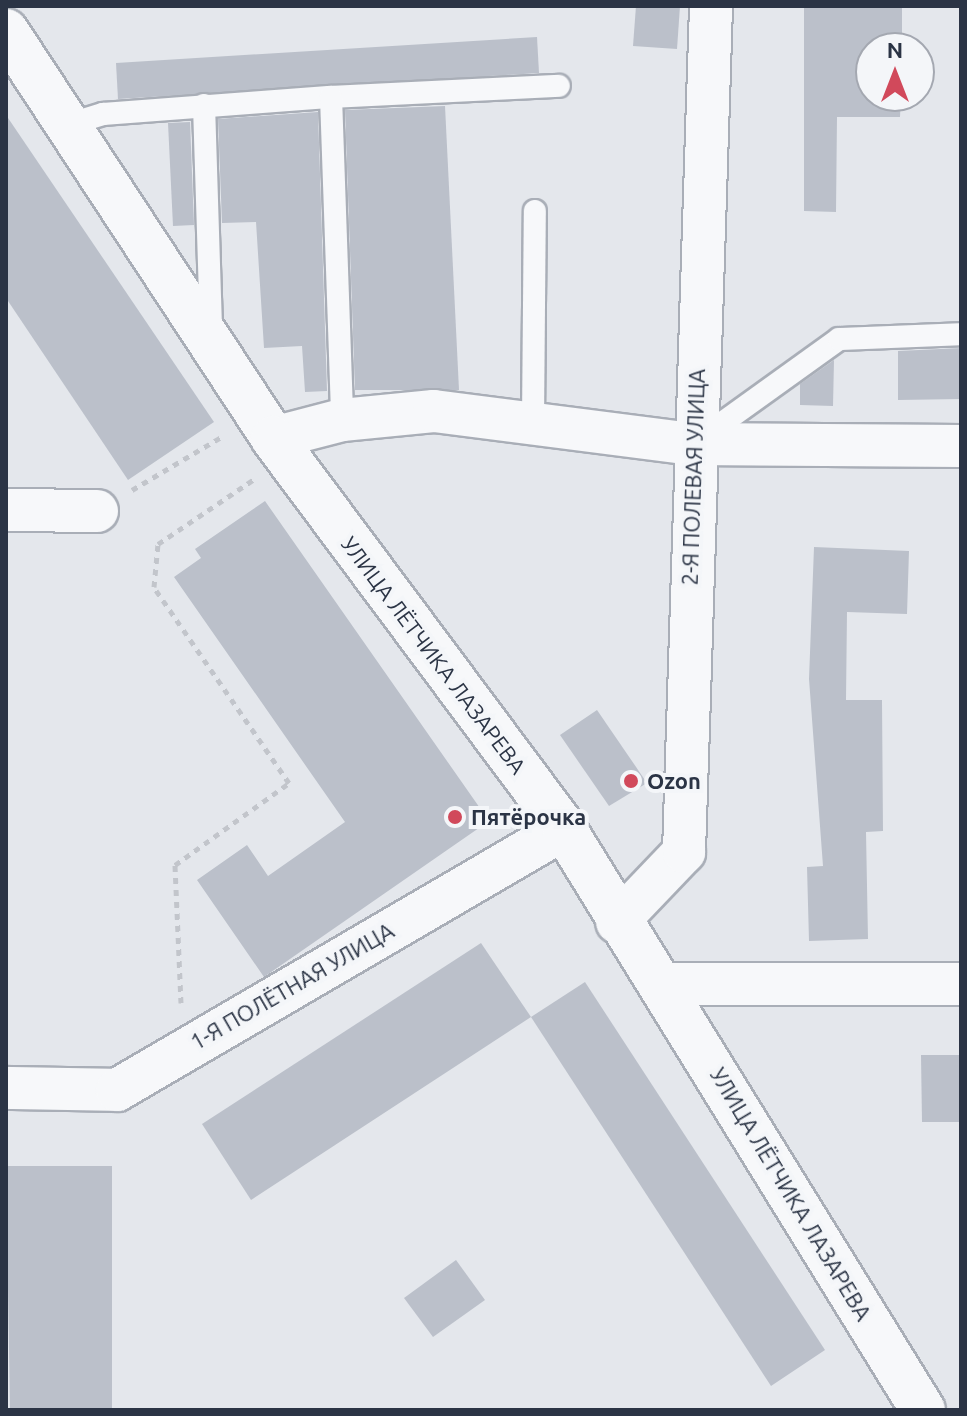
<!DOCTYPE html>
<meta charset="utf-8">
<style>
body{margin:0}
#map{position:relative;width:967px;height:1416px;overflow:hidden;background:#e4e7ec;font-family:Ubuntu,sans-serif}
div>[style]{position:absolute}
.building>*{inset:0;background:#bbc0ca}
.path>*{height:5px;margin-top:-2.5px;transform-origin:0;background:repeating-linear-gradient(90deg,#c2c5cb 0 6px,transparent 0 12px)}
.roads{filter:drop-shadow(2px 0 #a9aeb7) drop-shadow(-2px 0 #a9aeb7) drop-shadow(0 2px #a9aeb7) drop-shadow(0 -2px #a9aeb7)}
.service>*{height:22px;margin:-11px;padding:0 11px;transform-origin:11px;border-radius:11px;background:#f7f8fa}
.minor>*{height:42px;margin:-21px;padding:0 21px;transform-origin:21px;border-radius:21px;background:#f7f8fa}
.tertiary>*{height:44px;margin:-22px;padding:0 22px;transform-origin:22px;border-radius:22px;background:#f7f8fa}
.dots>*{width:22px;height:22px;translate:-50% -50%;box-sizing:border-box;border:4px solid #f4f6f9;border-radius:50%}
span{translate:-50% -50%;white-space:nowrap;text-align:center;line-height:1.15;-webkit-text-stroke:8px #f4f6f9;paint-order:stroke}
.street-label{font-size:22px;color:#2b3445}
.poi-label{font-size:22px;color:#2b3445;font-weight:700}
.left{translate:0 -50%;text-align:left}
.frame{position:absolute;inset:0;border:8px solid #2b3445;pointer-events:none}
.north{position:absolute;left:855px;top:32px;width:80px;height:80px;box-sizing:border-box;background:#f4f6f9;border:2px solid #a4a8b1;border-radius:50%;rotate:0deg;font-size:22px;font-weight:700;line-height:32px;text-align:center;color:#2b3445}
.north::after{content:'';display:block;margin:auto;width:28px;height:36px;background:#d1495b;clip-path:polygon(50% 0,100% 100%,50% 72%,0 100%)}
</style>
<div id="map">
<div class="building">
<i style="clip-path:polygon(636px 6px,680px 6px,677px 49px,633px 46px)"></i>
<i style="clip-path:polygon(804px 6px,902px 6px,902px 48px,871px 48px,871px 96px,901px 96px,900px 117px,837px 117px,836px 212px,804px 211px)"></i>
<i style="clip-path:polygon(537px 37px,539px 73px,118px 99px,116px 63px)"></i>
<i style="clip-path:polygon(445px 106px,459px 390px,355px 390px,345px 110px)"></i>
<i style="clip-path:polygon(318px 112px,327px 391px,305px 392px,302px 346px,264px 348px,256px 222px,222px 223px,218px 119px)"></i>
<i style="clip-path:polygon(6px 115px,214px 422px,128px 480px,6px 298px)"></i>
<i style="clip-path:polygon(190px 122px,194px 225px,173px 226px,168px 123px)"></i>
<i style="clip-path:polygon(961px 348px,961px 399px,898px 400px,898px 351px)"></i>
<i style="clip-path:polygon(834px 360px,833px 406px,800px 405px,800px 384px)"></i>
<i style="clip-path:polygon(265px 501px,489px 821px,264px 977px,197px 880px,247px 845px,268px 876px,345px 822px,174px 577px,201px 558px,195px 549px)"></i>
<i style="clip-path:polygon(814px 547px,909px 551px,907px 614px,847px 612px,846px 700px,882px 700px,883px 831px,866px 832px,868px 939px,809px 941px,807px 867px,823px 866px,809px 679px)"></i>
<i style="clip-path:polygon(597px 710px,647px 783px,609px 806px,560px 735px)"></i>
<i style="clip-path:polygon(481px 943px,531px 1017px,251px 1200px,202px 1124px)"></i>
<i style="clip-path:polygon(585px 982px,825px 1350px,771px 1386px,531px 1017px)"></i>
<i style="clip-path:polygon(921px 1055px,961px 1055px,961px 1122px,922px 1122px)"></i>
<i style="clip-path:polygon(6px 1166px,112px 1166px,112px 1410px,10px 1410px)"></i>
<i style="clip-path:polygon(456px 1260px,485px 1300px,433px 1337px,404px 1298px)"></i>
</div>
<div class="path">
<i style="left:132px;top:490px;width:106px;rotate:-30.7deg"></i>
<i style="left:181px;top:1003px;width:138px;rotate:-92.5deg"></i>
<i style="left:175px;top:865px;width:140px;rotate:-35.7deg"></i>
<i style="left:289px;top:783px;width:238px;rotate:-124.6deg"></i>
<i style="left:154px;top:587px;width:43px;rotate:-84.7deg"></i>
<i style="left:158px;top:544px;width:115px;rotate:-34deg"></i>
</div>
<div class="roads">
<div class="service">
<i style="left:331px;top:97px;width:228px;rotate:-2.8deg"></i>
<i style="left:204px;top:105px;width:227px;rotate:88.2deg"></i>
<i style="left:67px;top:125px;width:38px;rotate:-17deg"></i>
<i style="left:103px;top:114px;width:229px;rotate:-4.3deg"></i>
<i style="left:331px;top:97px;width:323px;rotate:88deg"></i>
<i style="left:533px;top:420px;width:209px;rotate:-89.5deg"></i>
<i style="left:700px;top:439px;width:171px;rotate:-35.7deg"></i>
<i style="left:839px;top:339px;width:122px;rotate:-2.3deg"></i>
</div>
<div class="minor">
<i style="left:273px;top:438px;width:71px;rotate:-14.6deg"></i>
<i style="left:342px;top:420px;width:92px;rotate:-5.6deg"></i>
<i style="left:434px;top:411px;width:260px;rotate:7.3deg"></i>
<i style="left:692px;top:444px;width:269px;rotate:0.4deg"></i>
<i style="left:6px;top:510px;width:91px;rotate:0.6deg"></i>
<i style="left:617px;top:922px;width:97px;rotate:-46.3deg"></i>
<i style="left:684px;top:852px;width:846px;rotate:-88.17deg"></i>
<i style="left:664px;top:984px;width:297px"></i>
<i style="left:6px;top:1088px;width:111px;rotate:1deg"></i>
<i style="left:117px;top:1090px;width:518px;rotate:-30.28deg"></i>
</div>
<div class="tertiary">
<i style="left:6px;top:31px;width:487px;rotate:56.7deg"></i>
<i style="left:273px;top:438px;width:487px;rotate:53.3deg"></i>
<i style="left:564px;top:829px;width:683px;rotate:58.29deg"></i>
</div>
</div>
<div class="dots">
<i style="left:631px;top:781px;background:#d1495b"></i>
<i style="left:455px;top:817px;background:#d1495b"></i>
</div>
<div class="street-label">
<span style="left:693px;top:477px;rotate:-88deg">2-Я ПОЛЕВАЯ УЛИЦА</span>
<span style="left:434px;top:655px;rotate:53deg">УЛИЦА ЛЁТЧИКА ЛАЗАРЕВА</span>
<span style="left:292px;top:986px;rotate:-30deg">1-Я ПОЛЁТНАЯ УЛИЦА</span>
<span style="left:791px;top:1194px;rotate:59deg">УЛИЦА ЛЁТЧИКА ЛАЗАРЕВА</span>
</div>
<div class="poi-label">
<span class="left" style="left:647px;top:781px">Ozon</span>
<span class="left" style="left:471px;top:817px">Пятёрочка</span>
</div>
<div class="frame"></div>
<div class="north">N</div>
</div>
